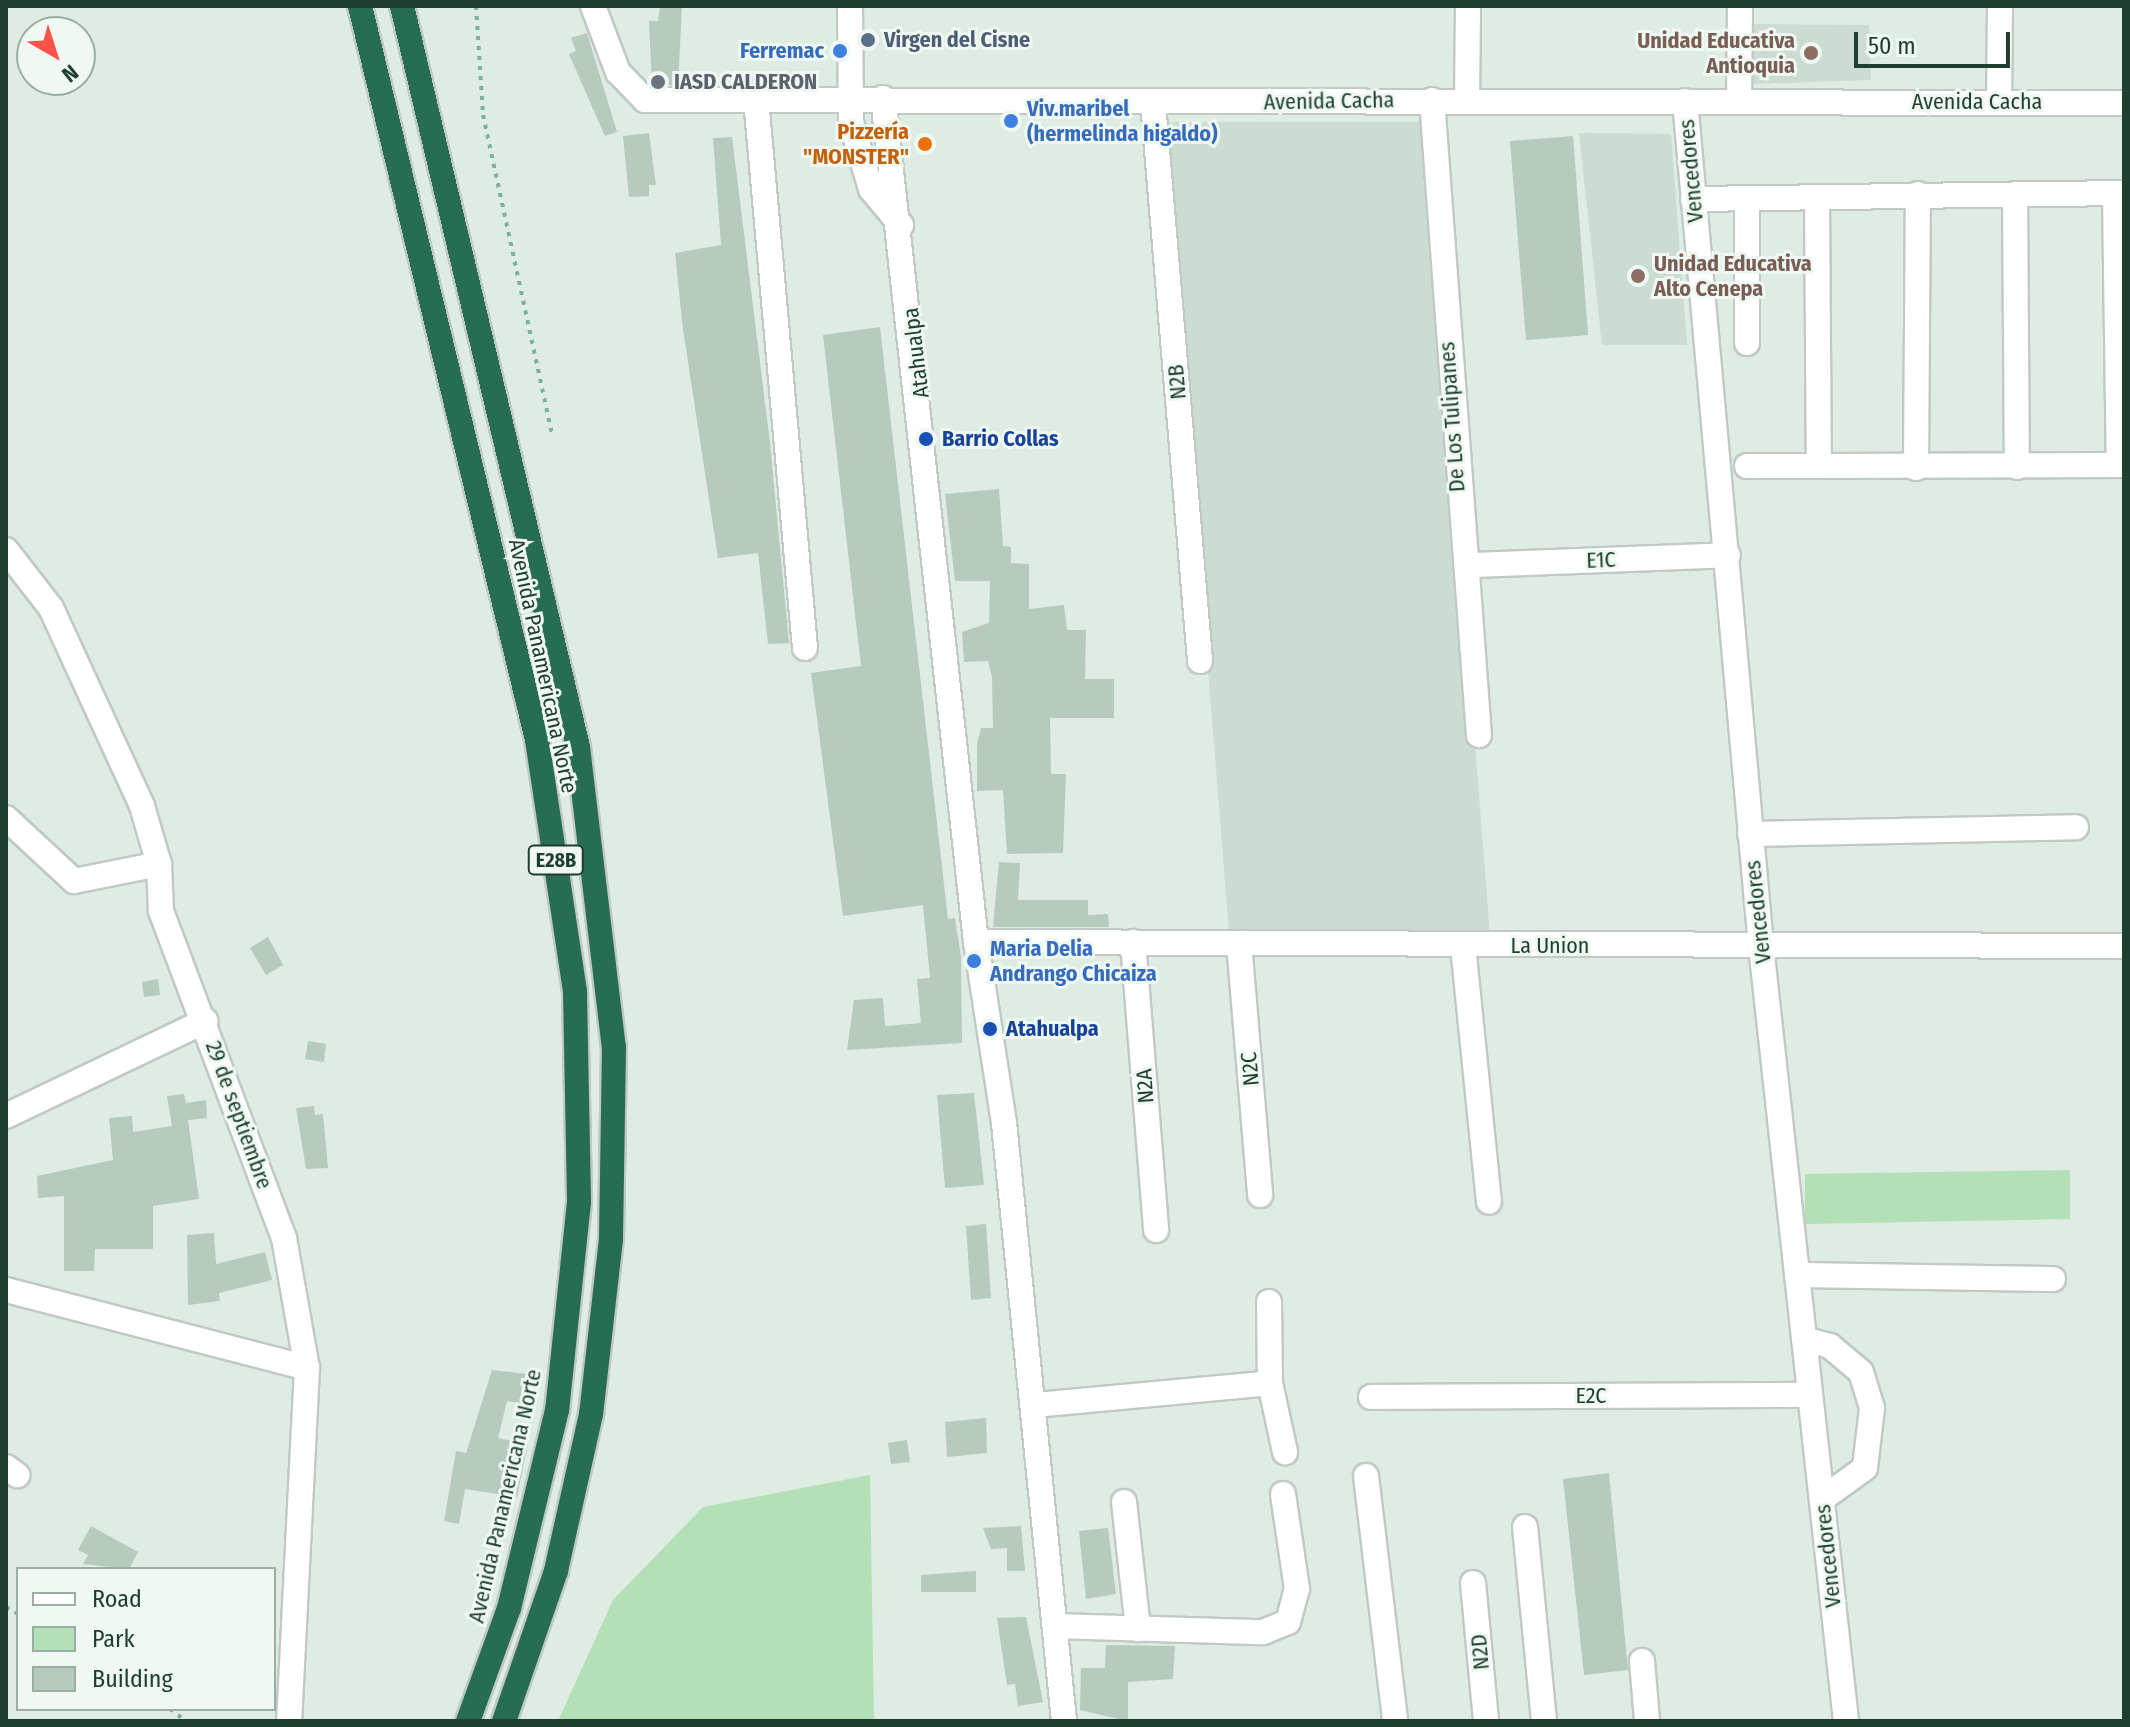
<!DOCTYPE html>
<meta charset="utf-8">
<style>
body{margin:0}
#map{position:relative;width:2130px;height:1727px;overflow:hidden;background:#deece3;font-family:"Fira Sans Condensed",sans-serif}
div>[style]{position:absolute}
.built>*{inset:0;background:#ccdcd2}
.green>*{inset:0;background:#b4e0b7}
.building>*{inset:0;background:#b6cabe}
.path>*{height:4px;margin-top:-2px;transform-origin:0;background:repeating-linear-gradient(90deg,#7bb396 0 4px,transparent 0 10px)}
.roads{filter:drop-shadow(2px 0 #c0c9c5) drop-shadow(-2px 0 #c0c9c5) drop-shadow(0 2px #c0c9c5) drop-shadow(0 -2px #c0c9c5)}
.minor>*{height:24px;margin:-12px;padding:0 12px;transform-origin:12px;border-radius:12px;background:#fff}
.highway>*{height:24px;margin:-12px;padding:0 12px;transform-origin:12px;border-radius:12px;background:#266d51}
.dots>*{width:22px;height:22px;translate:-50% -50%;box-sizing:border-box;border:4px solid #eff8f2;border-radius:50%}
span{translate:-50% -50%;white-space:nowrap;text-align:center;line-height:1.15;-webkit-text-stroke:6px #eff8f2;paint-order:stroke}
.shield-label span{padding:2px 6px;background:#eff8f2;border:2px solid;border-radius:6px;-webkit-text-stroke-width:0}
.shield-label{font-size:20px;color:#1e3e2f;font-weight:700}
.service-label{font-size:22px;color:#4e5e75;font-weight:700}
.left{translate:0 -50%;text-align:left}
.education-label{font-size:22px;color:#785e54;font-weight:700}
.right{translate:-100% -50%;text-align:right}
.shop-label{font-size:22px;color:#366cbe;font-weight:700}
.worship-label{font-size:22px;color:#5b616d;font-weight:700}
.street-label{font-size:22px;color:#1e3e2f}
.food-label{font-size:22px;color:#c56008;font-weight:700}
.transit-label{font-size:22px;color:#164399;font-weight:700}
.frame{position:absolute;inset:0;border:8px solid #1e3e2f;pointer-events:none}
.legend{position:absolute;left:16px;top:1567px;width:260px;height:144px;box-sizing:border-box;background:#eff8f2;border:2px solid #9baea4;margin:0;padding:10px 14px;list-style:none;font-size:24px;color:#1e3e2f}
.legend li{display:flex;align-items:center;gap:16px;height:40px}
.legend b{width:40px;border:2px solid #9baea4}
.north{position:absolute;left:16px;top:16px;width:80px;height:80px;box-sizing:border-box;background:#eff8f2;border:2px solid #9baea4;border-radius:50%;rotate:141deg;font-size:22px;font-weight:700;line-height:32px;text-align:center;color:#1e3e2f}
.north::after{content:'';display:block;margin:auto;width:28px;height:36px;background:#ff5249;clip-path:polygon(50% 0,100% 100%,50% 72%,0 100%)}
.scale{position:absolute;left:1854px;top:32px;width:156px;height:36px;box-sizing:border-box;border:4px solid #1e3e2f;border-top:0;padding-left:10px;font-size:24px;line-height:28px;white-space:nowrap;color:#1e3e2f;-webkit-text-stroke:6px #eff8f2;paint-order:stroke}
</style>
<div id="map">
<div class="built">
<i style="clip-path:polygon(1750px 24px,1869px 25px,1871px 80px,1752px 84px)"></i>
<i style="clip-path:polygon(1164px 122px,1426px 122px,1490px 935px,1229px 931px)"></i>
<i style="clip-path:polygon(1579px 133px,1671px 134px,1687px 345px,1602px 345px)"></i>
</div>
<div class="green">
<i style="clip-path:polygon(2070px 1170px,2070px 1219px,1805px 1224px,1805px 1174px)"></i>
<i style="clip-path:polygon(870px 1475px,874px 1721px,558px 1721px,613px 1600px,703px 1507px)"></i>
</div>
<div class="building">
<i style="clip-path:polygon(660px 6px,682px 6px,678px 85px,652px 85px,649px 21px,658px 21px)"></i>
<i style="clip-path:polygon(587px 33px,617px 132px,605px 136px,569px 54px,576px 51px,571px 38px)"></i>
<i style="clip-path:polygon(649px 133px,656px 185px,649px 185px,649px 196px,629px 197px,623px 136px)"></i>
<i style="clip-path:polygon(1573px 136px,1588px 335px,1526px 340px,1510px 141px)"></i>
<i style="clip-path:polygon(732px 137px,770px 443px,789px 643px,768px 644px,758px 553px,718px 558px,683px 329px,675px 253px,721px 245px,713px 138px)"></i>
<i style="clip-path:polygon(880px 327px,948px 919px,955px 918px,961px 957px,962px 1043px,847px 1050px,854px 1000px,883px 998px,885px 1026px,921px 1023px,917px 979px,930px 978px,923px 905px,843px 916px,811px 673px,861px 666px,823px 335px)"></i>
<i style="clip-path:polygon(999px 489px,1003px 546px,1011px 547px,1011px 563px,1029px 564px,1029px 609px,1064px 605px,1067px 630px,1086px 630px,1085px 679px,1114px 679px,1114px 718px,1050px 718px,1051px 774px,1066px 774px,1063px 853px,1007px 854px,1003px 790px,977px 791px,977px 744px,981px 728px,993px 728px,992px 677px,988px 661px,964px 662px,962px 632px,989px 623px,990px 581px,955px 581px,945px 494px)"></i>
<i style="clip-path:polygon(999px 862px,1020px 863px,1018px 900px,1088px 900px,1088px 915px,1108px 914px,1109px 927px,993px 927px)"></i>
<i style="clip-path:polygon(268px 937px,283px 965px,266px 975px,250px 948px)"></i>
<i style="clip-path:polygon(158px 979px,160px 995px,144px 997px,142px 982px)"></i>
<i style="clip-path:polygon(308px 1041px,326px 1044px,324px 1062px,305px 1059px)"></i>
<i style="clip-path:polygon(974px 1093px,984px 1185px,945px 1188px,937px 1095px)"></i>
<i style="clip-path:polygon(184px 1094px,186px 1103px,206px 1100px,207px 1118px,188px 1120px,199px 1199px,153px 1206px,153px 1249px,95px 1249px,94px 1271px,64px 1271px,64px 1196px,38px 1198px,37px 1176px,113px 1160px,109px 1118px,132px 1116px,133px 1132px,172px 1126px,167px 1096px)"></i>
<i style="clip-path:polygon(314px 1106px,315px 1115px,323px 1114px,328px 1168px,306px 1169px,296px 1108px)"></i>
<i style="clip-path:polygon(986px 1224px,991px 1298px,971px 1300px,966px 1226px)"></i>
<i style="clip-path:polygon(214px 1233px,216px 1264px,265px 1252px,272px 1280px,219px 1293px,220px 1301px,188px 1305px,187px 1235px)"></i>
<i style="clip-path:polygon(492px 1370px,527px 1374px,520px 1403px,507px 1401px,498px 1438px,528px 1444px,517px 1497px,465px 1489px,459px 1524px,444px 1521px,456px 1451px,466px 1453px)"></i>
<i style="clip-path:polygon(986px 1418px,987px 1453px,947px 1457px,945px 1422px)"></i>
<i style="clip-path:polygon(907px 1440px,910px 1462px,891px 1464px,888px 1443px)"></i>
<i style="clip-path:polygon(1609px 1473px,1628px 1670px,1584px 1675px,1563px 1479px)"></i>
<i style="clip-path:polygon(91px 1526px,138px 1552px,129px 1569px,83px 1564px,88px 1555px,78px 1550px)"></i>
<i style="clip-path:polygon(1021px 1526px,1025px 1571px,1007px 1571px,1007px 1548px,991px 1549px,983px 1528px)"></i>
<i style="clip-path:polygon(1108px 1528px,1116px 1594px,1086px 1599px,1079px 1531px)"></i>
<i style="clip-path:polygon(976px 1571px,976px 1592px,921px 1592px,921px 1575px)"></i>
<i style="clip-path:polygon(1026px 1617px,1043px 1702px,1018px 1706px,1015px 1684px,1007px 1685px,997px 1618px)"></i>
<i style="clip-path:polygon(1106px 1645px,1175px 1646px,1173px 1679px,1128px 1682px,1128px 1721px,1080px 1710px,1081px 1668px,1105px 1668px)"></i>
</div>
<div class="path">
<i style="left:476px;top:6px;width:109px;rotate:86.3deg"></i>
<i style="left:483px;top:115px;width:325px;rotate:77.8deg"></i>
<i style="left:6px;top:1607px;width:14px;rotate:30deg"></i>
<i style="left:170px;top:1709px;width:20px;rotate:37deg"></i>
</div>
<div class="roads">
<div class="minor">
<i style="left:593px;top:6px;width:71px;rotate:69.3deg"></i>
<i style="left:618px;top:72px;width:39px;rotate:46deg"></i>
<i style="left:645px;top:100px;width:1479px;rotate:0.12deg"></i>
<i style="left:850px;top:6px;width:116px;rotate:89.5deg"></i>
<i style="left:851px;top:122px;width:70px;rotate:73.4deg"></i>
<i style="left:871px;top:189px;width:47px;rotate:50.2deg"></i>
<i style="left:883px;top:98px;width:849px;rotate:83.71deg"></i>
<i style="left:976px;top:942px;width:183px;rotate:81.2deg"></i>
<i style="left:1004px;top:1123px;width:601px;rotate:84.27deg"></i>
<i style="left:756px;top:99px;width:551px;rotate:84.9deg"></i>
<i style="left:1432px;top:100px;width:637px;rotate:85.77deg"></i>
<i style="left:1467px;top:101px;width:95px;rotate:-89.4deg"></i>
<i style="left:1685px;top:101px;width:848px;rotate:84.86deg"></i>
<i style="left:1761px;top:946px;width:780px;rotate:83.74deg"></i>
<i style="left:1739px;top:101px;width:95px;rotate:-89.4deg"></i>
<i style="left:1153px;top:102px;width:561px;rotate:85.19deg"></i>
<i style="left:1999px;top:102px;width:96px;rotate:-89.4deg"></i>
<i style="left:2115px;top:193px;width:272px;rotate:89.2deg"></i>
<i style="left:2015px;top:194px;width:273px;rotate:89.6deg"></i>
<i style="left:1817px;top:198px;width:268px;rotate:89.6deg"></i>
<i style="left:1819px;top:466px;width:305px;rotate:-0.2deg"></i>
<i style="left:1693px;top:199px;width:431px;rotate:-0.8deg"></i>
<i style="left:1747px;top:343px;width:144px;rotate:-90deg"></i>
<i style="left:1747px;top:466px;width:72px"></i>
<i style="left:1916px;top:468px;width:274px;rotate:-89.6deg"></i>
<i style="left:6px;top:550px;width:73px;rotate:52.2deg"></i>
<i style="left:51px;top:608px;width:218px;rotate:65.3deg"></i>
<i style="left:142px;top:806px;width:60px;rotate:73.7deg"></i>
<i style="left:159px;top:864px;width:47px;rotate:87.6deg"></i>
<i style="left:161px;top:911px;width:349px;rotate:69.4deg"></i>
<i style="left:284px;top:1238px;width:132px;rotate:80deg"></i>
<i style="left:307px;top:1368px;width:353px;rotate:92.9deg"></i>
<i style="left:1473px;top:565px;width:255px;rotate:-2.2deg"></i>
<i style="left:6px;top:818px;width:93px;rotate:42.8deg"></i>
<i style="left:74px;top:881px;width:87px;rotate:-11.3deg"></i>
<i style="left:1750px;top:834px;width:326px;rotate:-1.2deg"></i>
<i style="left:976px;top:942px;width:1148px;rotate:0.2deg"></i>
<i style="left:1133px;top:942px;width:289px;rotate:85.4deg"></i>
<i style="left:1239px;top:943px;width:253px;rotate:85.2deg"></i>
<i style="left:1463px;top:946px;width:257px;rotate:84.2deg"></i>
<i style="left:6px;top:1116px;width:221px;rotate:-25.5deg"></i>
<i style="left:1797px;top:1275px;width:256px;rotate:0.9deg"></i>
<i style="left:6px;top:1290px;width:311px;rotate:14.5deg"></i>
<i style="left:1269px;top:1302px;width:81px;rotate:89.3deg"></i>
<i style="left:1270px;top:1383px;width:71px;rotate:77.7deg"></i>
<i style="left:1804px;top:1339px;width:27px;rotate:15deg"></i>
<i style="left:1830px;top:1346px;width:40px;rotate:40deg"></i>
<i style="left:1861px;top:1372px;width:38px;rotate:73deg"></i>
<i style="left:1872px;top:1408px;width:60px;rotate:96.7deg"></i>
<i style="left:1865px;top:1468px;width:53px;rotate:144.2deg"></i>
<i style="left:1371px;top:1397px;width:439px;rotate:-0.3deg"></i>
<i style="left:1035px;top:1405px;width:236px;rotate:-5.3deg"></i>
<i style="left:6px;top:1467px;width:14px;rotate:36deg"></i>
<i style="left:1366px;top:1476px;width:247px;rotate:83.2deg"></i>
<i style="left:1124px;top:1502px;width:128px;rotate:83.7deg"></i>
<i style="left:1525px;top:1527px;width:195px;rotate:84.4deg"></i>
<i style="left:1473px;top:1583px;width:139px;rotate:84.6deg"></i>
<i style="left:1055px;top:1626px;width:208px;rotate:1.7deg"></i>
<i style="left:1263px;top:1632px;width:27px;rotate:-22deg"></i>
<i style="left:1288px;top:1622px;width:34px;rotate:-75deg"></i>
<i style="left:1297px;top:1589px;width:96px;rotate:-98.4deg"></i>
<i style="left:1642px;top:1661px;width:60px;rotate:85.2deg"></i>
</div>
<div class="highway">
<i style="left:360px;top:6px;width:755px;rotate:76.44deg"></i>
<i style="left:537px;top:740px;width:255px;rotate:81.4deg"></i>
<i style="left:575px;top:992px;width:210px;rotate:88.9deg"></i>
<i style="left:579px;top:1202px;width:209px;rotate:96deg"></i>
<i style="left:557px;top:1410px;width:204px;rotate:103.6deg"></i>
<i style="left:509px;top:1608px;width:120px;rotate:109.9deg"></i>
<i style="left:402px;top:6px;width:762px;rotate:76.64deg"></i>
<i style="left:578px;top:747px;width:302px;rotate:83.2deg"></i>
<i style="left:614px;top:1047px;width:192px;rotate:90.9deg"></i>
<i style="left:611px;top:1239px;width:176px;rotate:96.5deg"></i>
<i style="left:591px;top:1414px;width:161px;rotate:102.6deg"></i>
<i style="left:556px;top:1571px;width:159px;rotate:109.1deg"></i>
</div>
</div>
<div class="dots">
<i style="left:868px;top:40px;background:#5c6f8a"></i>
<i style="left:840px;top:51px;background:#3f7fe0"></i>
<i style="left:1811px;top:53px;background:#8d6e63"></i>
<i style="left:658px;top:82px;background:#6b7280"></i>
<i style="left:1011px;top:121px;background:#3f7fe0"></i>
<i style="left:925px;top:144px;background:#e8710a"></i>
<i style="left:1638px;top:276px;background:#8d6e63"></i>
<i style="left:926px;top:439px;background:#1a4fb4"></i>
<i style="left:974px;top:961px;background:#3f7fe0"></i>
<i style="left:990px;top:1029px;background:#1a4fb4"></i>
</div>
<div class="shield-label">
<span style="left:556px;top:860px">E28B</span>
</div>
<div class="service-label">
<span class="left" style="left:884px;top:40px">Virgen del Cisne</span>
</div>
<div class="education-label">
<span class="right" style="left:1795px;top:53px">Unidad Educativa<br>Antioquia</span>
<span class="left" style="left:1654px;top:276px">Unidad Educativa<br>Alto Cenepa</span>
</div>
<div class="shop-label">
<span class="right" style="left:824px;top:51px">Ferremac</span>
<span class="left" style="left:1027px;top:121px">Viv.maribel<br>(hermelinda higaldo)</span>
<span class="left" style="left:990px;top:961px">Maria Delia<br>Andrango Chicaiza</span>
</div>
<div class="worship-label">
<span class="left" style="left:674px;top:82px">IASD CALDERON</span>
</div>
<div class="street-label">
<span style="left:1329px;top:101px;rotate:-1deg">Avenida Cacha</span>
<span style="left:1977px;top:102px">Avenida Cacha</span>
<span style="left:1691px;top:171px;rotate:-95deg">Vencedores</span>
<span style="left:916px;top:353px;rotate:-97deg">Atahualpa</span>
<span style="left:1177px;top:382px;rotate:-95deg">N2B</span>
<span style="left:1452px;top:417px;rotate:-94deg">De Los Tulipanes</span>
<span style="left:1601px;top:560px;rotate:-2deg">E1C</span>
<span style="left:543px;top:666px;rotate:78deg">Avenida Panamericana Norte</span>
<span style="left:1758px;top:912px;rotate:-96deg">Vencedores</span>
<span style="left:1550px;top:946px">La Union</span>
<span style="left:1250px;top:1069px;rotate:-95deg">N2C</span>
<span style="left:1145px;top:1086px;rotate:-94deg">N2A</span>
<span style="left:239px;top:1115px;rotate:70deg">29 de septiembre</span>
<span style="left:1591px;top:1396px">E2C</span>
<span style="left:505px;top:1496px;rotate:-77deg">Avenida Panamericana Norte</span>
<span style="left:1828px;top:1556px;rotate:-96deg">Vencedores</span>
<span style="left:1480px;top:1652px;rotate:-95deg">N2D</span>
</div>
<div class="food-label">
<span class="right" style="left:909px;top:144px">Pizzería<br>"MONSTER"</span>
</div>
<div class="transit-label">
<span class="left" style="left:942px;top:439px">Barrio Collas</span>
<span class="left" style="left:1006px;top:1029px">Atahualpa</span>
</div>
<div class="frame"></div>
<ul class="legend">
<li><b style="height:10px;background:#fff"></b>Road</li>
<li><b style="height:22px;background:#b4e0b7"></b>Park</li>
<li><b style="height:22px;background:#b6cabe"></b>Building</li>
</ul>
<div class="north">N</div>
<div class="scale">50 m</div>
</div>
